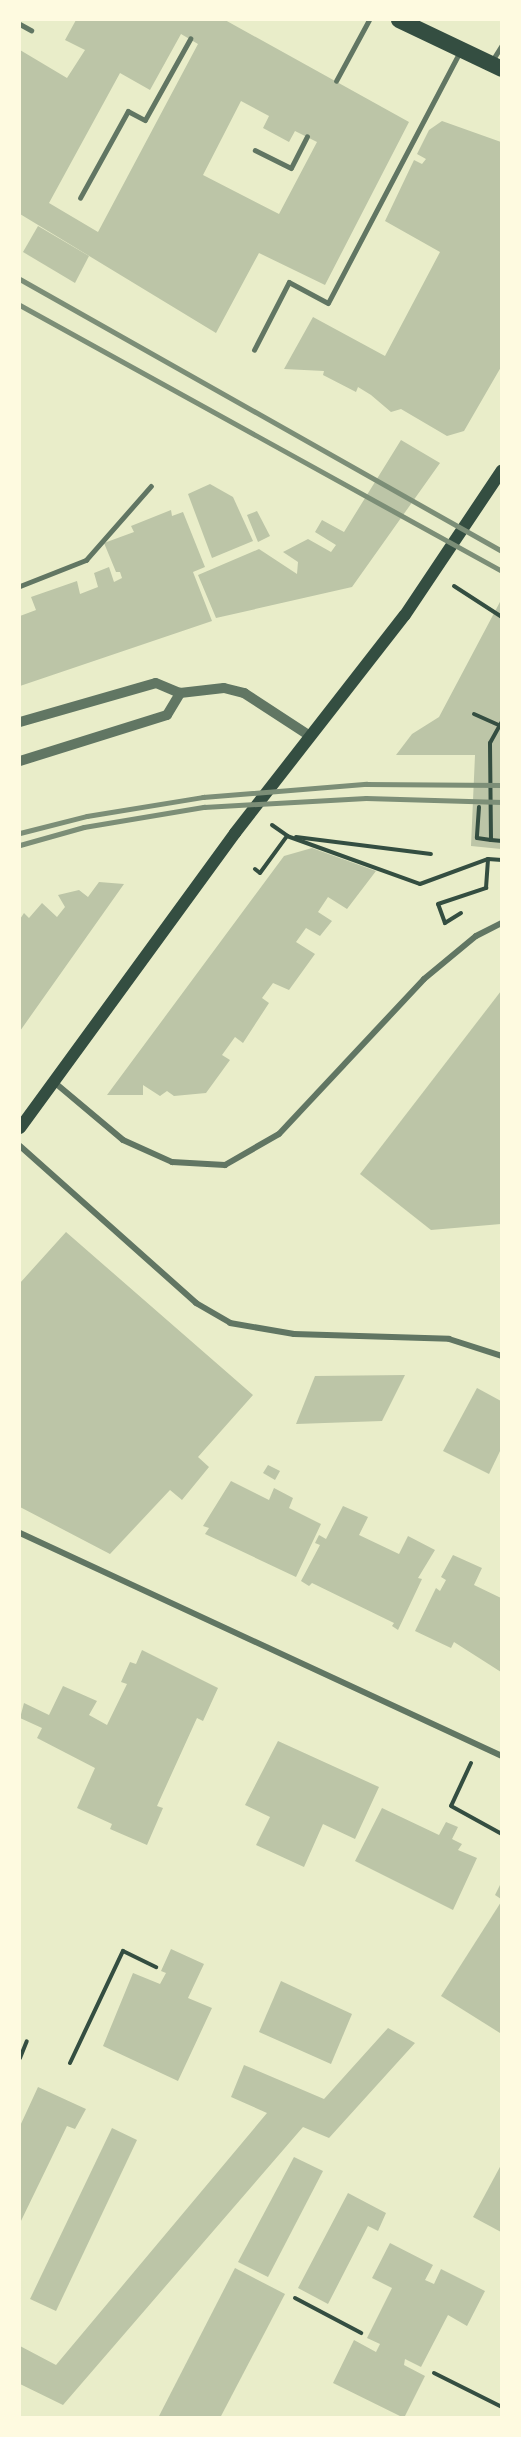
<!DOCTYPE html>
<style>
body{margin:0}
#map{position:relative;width:521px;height:2437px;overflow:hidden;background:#e9edc9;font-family:Barlow,sans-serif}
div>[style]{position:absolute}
.building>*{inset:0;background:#bcc5a7}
.path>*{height:4px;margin:-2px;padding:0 2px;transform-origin:2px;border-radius:2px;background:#344e41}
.service>*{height:4.5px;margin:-2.25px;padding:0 2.25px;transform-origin:2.25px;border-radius:2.25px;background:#617663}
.minor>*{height:6px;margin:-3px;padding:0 3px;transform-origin:3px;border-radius:3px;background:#617663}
.tertiary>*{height:10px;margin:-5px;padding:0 5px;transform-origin:5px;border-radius:5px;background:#617663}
.secondary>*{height:12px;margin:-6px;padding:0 6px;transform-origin:6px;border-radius:6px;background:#344e41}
.trunk>*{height:16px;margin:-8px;padding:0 8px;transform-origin:8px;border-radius:8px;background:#344e41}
.rail>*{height:4.5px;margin:-2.25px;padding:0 2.25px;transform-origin:2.25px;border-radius:2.25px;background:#7c8e77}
span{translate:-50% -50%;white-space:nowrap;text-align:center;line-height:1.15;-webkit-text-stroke:6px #fefae0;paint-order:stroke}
.frame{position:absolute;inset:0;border:21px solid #fefae0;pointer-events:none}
</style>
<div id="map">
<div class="building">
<i style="clip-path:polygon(evenodd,76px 20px,225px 20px,409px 122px,325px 285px,259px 253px,216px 333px,20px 214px,20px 50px,67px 78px,85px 50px,65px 40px,76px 20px,181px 34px,198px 44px,98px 232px,49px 203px,120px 73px,150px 90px,181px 34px,76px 20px,241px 101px,269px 116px,263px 128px,289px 142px,295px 131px,317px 142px,279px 214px,203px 175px,241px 101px)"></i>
<i style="clip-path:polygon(442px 121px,501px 142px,501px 367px,464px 431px,447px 436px,401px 409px,391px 412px,371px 395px,358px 387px,356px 392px,323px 375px,324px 371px,284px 369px,313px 317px,385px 356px,440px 252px,385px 221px,414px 160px,422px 164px,426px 159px,417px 154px,429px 130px)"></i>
<i style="clip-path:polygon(38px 226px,89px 256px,75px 283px,23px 252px)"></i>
<i style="clip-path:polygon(401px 440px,440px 463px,352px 587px,216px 618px,198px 575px,259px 549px,297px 574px,298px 562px,283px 552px,308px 539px,331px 552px,336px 545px,315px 532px,322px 520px,344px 532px)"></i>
<i style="clip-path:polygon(210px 484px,233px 497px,253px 541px,212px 558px,188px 494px)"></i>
<i style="clip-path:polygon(171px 510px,172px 516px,183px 512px,205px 567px,193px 572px,212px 621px,20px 686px,20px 616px,36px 610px,31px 597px,77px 581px,80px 594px,98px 587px,94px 573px,109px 567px,114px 582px,122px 578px,120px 572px,116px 572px,104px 543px,134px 532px,131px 526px)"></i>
<i style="clip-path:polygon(257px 511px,270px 536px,258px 542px,247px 515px)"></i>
<i style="clip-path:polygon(501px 600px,501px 849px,471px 846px,475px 755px,396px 755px,412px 734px,439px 717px)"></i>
<i style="clip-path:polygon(312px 848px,376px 871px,347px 909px,328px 897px,318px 912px,332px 921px,320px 936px,306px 928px,296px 942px,315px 954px,289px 990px,273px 983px,262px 998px,269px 1003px,243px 1043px,235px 1037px,222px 1055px,230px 1060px,206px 1093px,174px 1096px,167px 1091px,160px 1096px,143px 1085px,143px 1095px,107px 1095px,284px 856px)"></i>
<i style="clip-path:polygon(99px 882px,124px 884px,20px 1031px,20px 919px,24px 913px,29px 918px,42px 903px,57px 917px,65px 907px,58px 895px,79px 890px,88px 897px)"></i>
<i style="clip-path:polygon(501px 991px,501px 1224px,431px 1230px,360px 1174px)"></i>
<i style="clip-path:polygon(66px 1232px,253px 1395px,198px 1457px,209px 1467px,182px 1500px,170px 1490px,110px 1554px,20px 1507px,20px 1283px)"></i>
<i style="clip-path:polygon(405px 1375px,382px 1421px,296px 1424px,315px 1376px)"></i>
<i style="clip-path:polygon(477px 1388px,501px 1401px,501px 1449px,489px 1474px,443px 1451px)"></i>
<i style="clip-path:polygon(268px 1465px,280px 1471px,275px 1480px,263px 1473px)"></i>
<i style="clip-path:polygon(231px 1481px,269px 1500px,274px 1488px,293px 1498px,289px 1508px,321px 1524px,296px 1577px,205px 1534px,209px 1528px,203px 1526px)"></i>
<i style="clip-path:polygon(343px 1506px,368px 1517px,359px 1535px,399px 1554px,408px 1536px,435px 1550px,418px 1578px,422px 1579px,398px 1630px,392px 1626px,394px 1623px,312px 1583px,309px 1586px,301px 1581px,320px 1545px,315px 1543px,319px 1535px,326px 1539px)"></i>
<i style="clip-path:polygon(453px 1555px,482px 1568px,474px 1585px,501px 1598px,501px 1672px,454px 1642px,451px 1648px,415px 1631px,436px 1588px,440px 1591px,446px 1580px,441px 1577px)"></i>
<i style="clip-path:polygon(142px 1650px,218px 1688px,203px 1721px,197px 1718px,157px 1806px,163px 1808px,147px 1845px,110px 1829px,112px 1824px,77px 1808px,95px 1768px,37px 1738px,42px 1728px,20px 1718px,24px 1703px,49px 1715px,63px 1686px,97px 1701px,89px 1715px,107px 1725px,127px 1684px,121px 1682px,130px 1662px,136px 1664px)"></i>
<i style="clip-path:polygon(278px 1741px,379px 1787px,355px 1839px,323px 1824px,304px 1867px,256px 1845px,270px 1817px,245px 1805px)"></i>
<i style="clip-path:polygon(382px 1808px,439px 1835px,446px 1822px,458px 1827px,452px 1839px,462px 1844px,458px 1850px,477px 1858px,453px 1910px,355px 1861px)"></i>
<i style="clip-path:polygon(501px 1883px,501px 1899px,495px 1895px)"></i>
<i style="clip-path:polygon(501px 1902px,501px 2030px,500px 2033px,441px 1996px)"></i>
<i style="clip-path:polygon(171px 1949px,204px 1964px,188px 1998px,212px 2008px,178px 2081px,103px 2046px,133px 1973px,160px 1984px,166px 1973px,161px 1971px)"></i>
<i style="clip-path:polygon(281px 1981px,352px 2014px,331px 2064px,259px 2032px)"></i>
<i style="clip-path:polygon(388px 2028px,415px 2043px,329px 2138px,303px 2127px,63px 2405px,20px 2384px,20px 2346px,56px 2365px,267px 2113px,231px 2097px,244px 2065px,324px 2099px)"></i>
<i style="clip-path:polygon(38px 2087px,86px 2109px,75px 2129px,67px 2126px,20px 2223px,20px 2126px)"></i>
<i style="clip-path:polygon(112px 2128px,137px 2140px,56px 2311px,30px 2299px)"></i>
<i style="clip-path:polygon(294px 2157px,323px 2171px,268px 2277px,238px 2262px)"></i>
<i style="clip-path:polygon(501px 2165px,501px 2232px,473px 2217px)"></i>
<i style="clip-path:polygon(348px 2193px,386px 2213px,378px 2231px,368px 2226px,328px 2304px,298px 2288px)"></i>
<i style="clip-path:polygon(390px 2243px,433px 2265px,425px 2280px,434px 2284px,441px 2269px,485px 2291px,467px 2326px,448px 2315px,421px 2367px,405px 2359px,404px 2365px,425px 2376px,404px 2418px,333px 2383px,354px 2340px,376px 2352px,380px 2344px,367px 2338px,392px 2288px,372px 2278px)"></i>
<i style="clip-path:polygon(235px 2268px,285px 2294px,220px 2418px,158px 2418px)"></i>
</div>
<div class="path">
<i style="left:454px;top:586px;width:57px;rotate:32.9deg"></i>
<i style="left:474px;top:714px;width:30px;rotate:24deg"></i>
<i style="left:479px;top:807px;width:31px;rotate:94deg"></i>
<i style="left:477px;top:838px;width:14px;rotate:8deg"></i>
<i style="left:491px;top:840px;width:97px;rotate:-90.6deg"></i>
<i style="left:490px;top:743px;width:25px;rotate:-61deg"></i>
<i style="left:272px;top:825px;width:19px;rotate:35deg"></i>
<i style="left:296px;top:837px;width:136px;rotate:7.2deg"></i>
<i style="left:491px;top:840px;width:11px;rotate:5deg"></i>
<i style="left:255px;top:869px;width:6px;rotate:39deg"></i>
<i style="left:260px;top:873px;width:46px;rotate:-53.9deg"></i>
<i style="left:287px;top:836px;width:141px;rotate:19.8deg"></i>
<i style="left:420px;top:884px;width:72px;rotate:-20.2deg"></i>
<i style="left:488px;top:859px;width:14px;rotate:4deg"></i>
<i style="left:461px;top:913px;width:19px;rotate:148deg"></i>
<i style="left:445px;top:923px;width:20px;rotate:-110deg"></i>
<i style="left:438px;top:904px;width:51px;rotate:-18.4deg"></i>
<i style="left:486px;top:888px;width:29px;rotate:-86deg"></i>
<i style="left:471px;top:1763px;width:47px;rotate:114.9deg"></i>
<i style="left:451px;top:1806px;width:58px;rotate:28.8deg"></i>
<i style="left:20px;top:2058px;width:18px;rotate:-68deg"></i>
<i style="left:70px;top:2063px;width:124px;rotate:-64.7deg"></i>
<i style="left:123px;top:1951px;width:37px;rotate:26deg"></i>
<i style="left:295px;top:2298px;width:75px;rotate:27.9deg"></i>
<i style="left:434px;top:2373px;width:76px;rotate:26.6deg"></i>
</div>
<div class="service">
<i style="left:20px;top:24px;width:13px;rotate:29deg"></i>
<i style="left:492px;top:61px;width:19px;rotate:-58deg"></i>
<i style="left:336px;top:81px;width:69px;rotate:-61.6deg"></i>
<i style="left:255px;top:150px;width:40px;rotate:26.6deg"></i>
<i style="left:291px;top:168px;width:35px;rotate:-63deg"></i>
<i style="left:80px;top:198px;width:99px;rotate:-61.1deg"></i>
<i style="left:128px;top:111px;width:19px;rotate:28deg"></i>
<i style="left:145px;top:120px;width:93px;rotate:-60.9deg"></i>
<i style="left:254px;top:350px;width:76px;rotate:-62.8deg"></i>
<i style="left:289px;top:282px;width:44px;rotate:28.3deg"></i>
<i style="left:328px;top:303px;width:282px;rotate:-62.3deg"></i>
<i style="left:20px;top:586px;width:71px;rotate:-21.5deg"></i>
<i style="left:86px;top:560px;width:98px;rotate:-48.7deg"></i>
</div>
<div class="minor">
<i style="left:54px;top:1082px;width:90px;rotate:40deg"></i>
<i style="left:123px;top:1140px;width:54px;rotate:24.2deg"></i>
<i style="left:172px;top:1162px;width:53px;rotate:3.2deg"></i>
<i style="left:225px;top:1165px;width:62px;rotate:-29.9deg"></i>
<i style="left:279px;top:1134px;width:212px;rotate:-46.9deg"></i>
<i style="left:424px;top:979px;width:67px;rotate:-39.6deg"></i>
<i style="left:476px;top:936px;width:29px;rotate:-27deg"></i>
<i style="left:20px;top:1146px;width:236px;rotate:41.7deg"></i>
<i style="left:196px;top:1303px;width:39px;rotate:30deg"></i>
<i style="left:230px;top:1323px;width:65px;rotate:9.8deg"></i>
<i style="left:294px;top:1334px;width:155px;rotate:1.8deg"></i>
<i style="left:449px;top:1339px;width:56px;rotate:17.8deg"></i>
<i style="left:20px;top:1533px;width:531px;rotate:24.83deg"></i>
</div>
<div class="tertiary">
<i style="left:20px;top:722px;width:141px;rotate:-16deg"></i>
<i style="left:156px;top:683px;width:26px;rotate:23deg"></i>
<i style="left:180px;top:693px;width:44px;rotate:-6.5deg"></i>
<i style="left:224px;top:688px;width:21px;rotate:14deg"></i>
<i style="left:244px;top:693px;width:79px;rotate:33.1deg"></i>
<i style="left:20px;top:761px;width:154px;rotate:-17.4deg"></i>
<i style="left:167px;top:715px;width:26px;rotate:-59deg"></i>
</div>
<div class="secondary">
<i style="left:20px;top:1128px;width:365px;rotate:-53.9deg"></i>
<i style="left:235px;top:833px;width:276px;rotate:-52.1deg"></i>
<i style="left:405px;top:615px;width:174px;rotate:-56.2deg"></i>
</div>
<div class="trunk">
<i style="left:399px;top:20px;width:114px;rotate:25.4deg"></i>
</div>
<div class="rail">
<i style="left:20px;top:279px;width:553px;rotate:29.44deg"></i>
<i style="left:20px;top:305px;width:551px;rotate:28.89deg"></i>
<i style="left:20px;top:833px;width:69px;rotate:-14.2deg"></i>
<i style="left:87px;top:816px;width:118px;rotate:-9.3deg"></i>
<i style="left:203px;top:797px;width:164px;rotate:-4.6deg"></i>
<i style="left:366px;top:784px;width:136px;rotate:0.4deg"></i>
<i style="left:20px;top:845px;width:66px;rotate:-15.7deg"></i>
<i style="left:84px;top:827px;width:122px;rotate:-9.5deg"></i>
<i style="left:204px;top:807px;width:162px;rotate:-3.2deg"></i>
<i style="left:366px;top:798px;width:136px;rotate:1.7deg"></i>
</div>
<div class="frame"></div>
</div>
